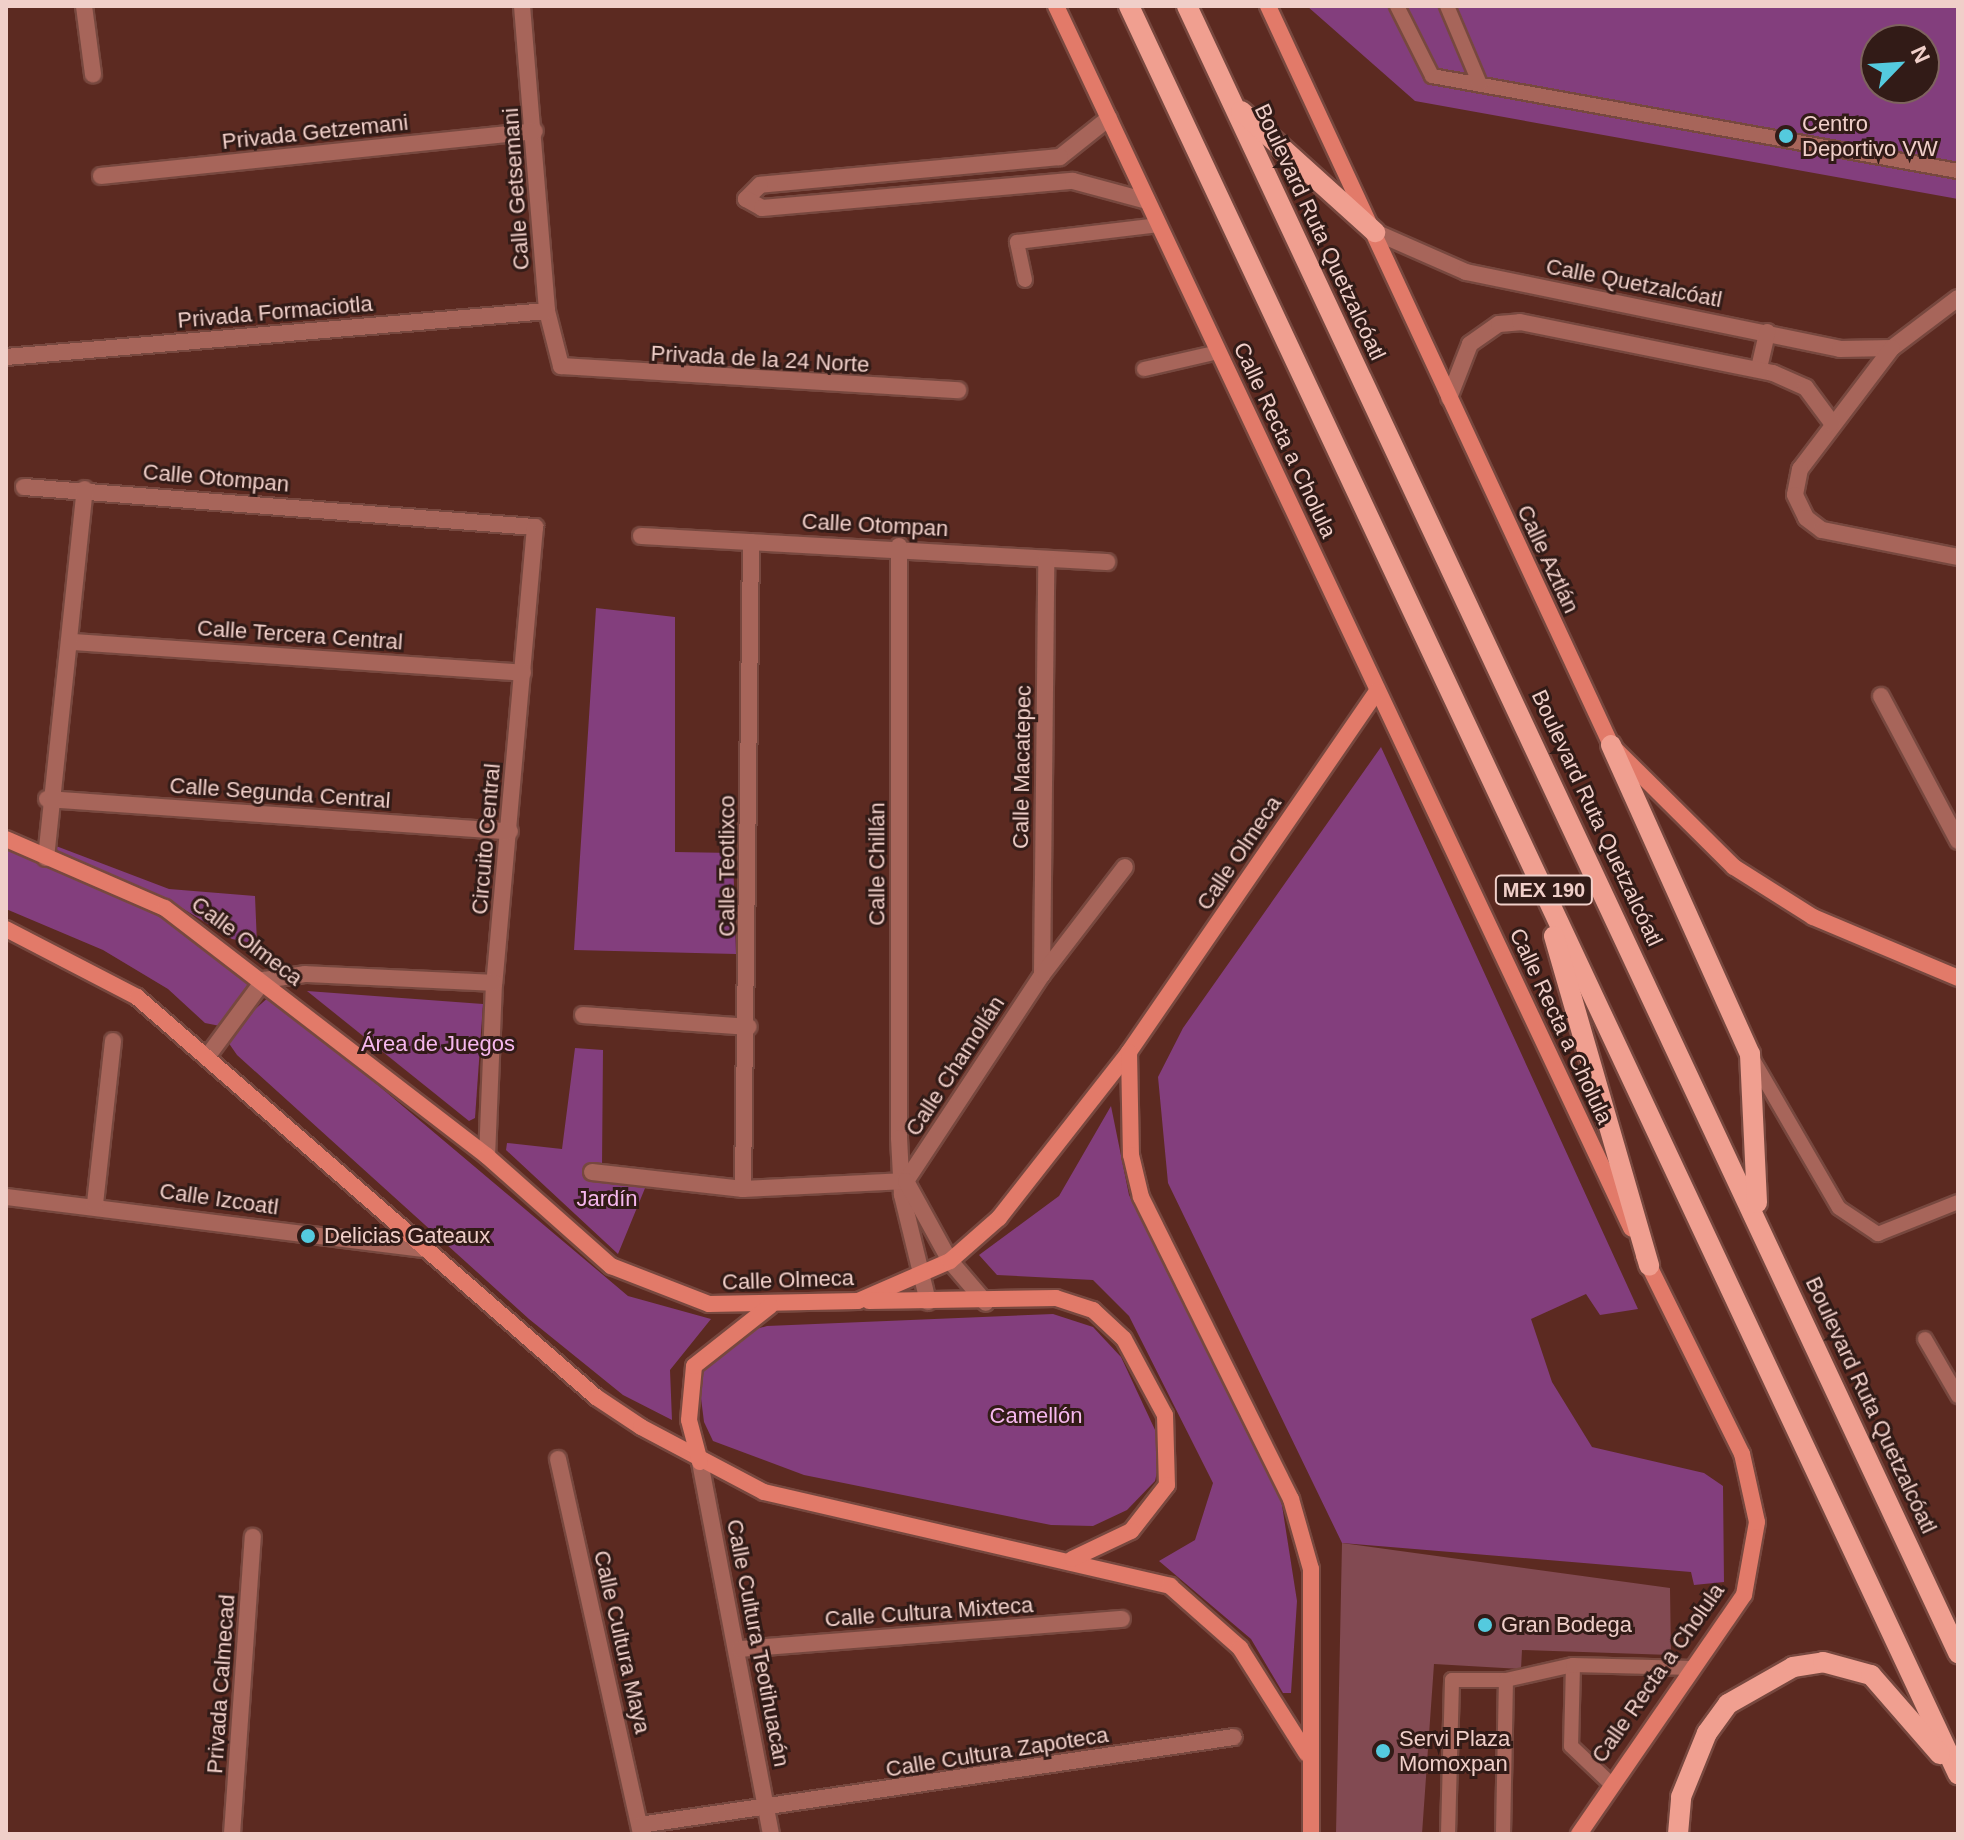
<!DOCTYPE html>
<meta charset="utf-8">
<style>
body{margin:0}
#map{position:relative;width:1964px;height:1840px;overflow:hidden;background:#5c2a21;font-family:Helvetica,sans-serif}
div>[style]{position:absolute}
.green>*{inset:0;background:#833e7d}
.building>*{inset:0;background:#824a52}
.roads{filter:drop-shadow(2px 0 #77483f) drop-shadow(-2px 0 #77483f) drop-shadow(0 2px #77483f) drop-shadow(0 -2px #77483f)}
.lane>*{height:14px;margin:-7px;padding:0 7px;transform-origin:7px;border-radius:7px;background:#a7655a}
.street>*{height:16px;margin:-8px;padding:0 8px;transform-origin:8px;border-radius:8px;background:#a7655a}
.secondary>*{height:16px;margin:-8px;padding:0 8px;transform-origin:8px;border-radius:8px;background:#e27a69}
.primary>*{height:20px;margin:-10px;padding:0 10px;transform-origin:10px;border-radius:10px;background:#f09f90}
.dots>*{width:22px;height:22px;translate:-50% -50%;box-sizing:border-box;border:4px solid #321b17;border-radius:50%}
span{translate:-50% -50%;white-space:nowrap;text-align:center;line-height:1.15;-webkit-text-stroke:6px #321b17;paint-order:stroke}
.shield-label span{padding:2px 6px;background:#321b17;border:2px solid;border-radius:6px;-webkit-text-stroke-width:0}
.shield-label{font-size:20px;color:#f0cfc9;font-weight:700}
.poi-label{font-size:22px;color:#f0cfc9}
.left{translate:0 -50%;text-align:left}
.street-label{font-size:22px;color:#f0cfc9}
.park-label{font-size:22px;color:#f6b8ee}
.frame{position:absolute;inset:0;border:8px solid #f0cfc9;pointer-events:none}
.north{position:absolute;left:1860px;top:24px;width:80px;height:80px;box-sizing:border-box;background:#321b17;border:2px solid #7e635e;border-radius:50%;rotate:65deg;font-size:22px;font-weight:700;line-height:32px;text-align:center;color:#f0cfc9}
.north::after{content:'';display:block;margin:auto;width:28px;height:36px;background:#54cade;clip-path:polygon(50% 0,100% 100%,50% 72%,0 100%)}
</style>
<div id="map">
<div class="green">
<i style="clip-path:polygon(evenodd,1307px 6px,1958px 6px,1958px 199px,1415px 101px,1307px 6px,1876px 40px,1924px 40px,1924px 88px,1876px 88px,1876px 40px)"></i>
<i style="clip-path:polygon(596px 608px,675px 617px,675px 852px,733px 853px,736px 954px,574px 950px)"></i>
<i style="clip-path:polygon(1381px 747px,1638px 1309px,1600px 1315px,1586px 1294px,1531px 1319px,1552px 1382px,1592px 1447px,1704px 1473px,1723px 1486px,1724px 1582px,1694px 1585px,1691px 1572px,1342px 1543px,1168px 1183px,1158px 1077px,1183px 1028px)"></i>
<i style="clip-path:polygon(56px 846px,169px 889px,255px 896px,257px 944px,232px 939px,169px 900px,59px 855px)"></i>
<i style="clip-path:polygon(6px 849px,175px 920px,252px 981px,220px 1026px,205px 1023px,168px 989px,103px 950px,6px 909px)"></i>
<i style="clip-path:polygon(307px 991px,483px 1004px,475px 1118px,469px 1121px)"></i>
<i style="clip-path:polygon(271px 995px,628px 1296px,711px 1319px,670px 1370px,672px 1420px,623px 1395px,529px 1319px,237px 1055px,228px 1042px,234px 1028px)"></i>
<i style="clip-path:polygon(575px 1048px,603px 1050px,602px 1166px,650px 1176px,618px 1254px,506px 1150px,507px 1143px,562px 1149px)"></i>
<i style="clip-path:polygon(1111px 1106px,1129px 1195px,1281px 1499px,1297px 1601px,1291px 1693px,1283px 1693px,1251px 1639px,1159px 1561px,1195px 1540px,1213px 1483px,1129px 1316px,1093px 1280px,997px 1275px,979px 1255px,1059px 1196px)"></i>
<i style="clip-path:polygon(1053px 1314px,1093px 1327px,1121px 1357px,1163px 1447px,1155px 1481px,1127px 1510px,1093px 1526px,1051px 1525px,804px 1475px,713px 1441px,704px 1422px,699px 1382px,711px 1355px,739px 1334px,767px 1326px)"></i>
</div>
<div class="building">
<i style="clip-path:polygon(1342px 1543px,1670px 1588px,1671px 1655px,1522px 1650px,1521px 1669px,1434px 1664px,1422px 1834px,1336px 1834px)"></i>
</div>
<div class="roads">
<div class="lane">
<i style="left:1397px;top:6px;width:78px;rotate:63.4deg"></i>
<i style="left:1432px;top:76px;width:535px;rotate:10.24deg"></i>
<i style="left:1447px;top:6px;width:85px;rotate:67.1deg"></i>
<i style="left:1025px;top:280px;width:39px;rotate:-102deg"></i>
<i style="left:1017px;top:242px;width:143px;rotate:-6.8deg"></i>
<i style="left:1144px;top:369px;width:76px;rotate:-12.9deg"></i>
<i style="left:1752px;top:1058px;width:173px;rotate:59.9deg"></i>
<i style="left:1839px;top:1208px;width:47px;rotate:33.7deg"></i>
<i style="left:1878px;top:1234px;width:86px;rotate:-21.8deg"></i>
<i style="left:1925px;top:1339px;width:66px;rotate:59.9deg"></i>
<i style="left:1573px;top:1665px;width:81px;rotate:91.4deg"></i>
<i style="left:1571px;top:1746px;width:55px;rotate:43.5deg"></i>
<i style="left:1448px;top:1834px;width:154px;rotate:-88.5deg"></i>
<i style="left:1452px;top:1680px;width:54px"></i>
<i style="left:1506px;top:1680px;width:69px;rotate:-12.6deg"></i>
<i style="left:1573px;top:1665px;width:119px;rotate:1.4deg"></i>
<i style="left:1503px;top:1834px;width:154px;rotate:-88.9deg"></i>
</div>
<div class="street">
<i style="left:84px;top:6px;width:69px;rotate:82.5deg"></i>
<i style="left:522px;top:6px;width:306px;rotate:85.3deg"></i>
<i style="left:547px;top:311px;width:57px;rotate:75.7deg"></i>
<i style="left:561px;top:366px;width:398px;rotate:3.5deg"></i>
<i style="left:1109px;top:118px;width:63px;rotate:141.5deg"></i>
<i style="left:1060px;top:157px;width:301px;rotate:174.7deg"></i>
<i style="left:760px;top:185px;width:20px;rotate:135deg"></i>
<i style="left:746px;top:199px;width:18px;rotate:29deg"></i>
<i style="left:762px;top:208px;width:312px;rotate:-5deg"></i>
<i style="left:1073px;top:181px;width:77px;rotate:15.1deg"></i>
<i style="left:101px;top:176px;width:436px;rotate:-5.9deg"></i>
<i style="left:1375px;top:232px;width:99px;rotate:23.7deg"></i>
<i style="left:1466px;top:272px;width:382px;rotate:11.6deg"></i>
<i style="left:1840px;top:349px;width:52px;rotate:-1.1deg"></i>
<i style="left:1958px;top:298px;width:83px;rotate:142.9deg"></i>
<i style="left:1892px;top:348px;width:152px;rotate:127.2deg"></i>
<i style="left:1800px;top:469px;width:26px;rotate:101deg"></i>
<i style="left:1795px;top:495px;width:25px;rotate:64deg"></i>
<i style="left:1806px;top:518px;width:20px;rotate:37deg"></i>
<i style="left:1822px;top:530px;width:139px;rotate:11.2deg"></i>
<i style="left:6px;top:357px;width:543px;rotate:-4.86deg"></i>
<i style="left:1759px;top:368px;width:37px;rotate:-77deg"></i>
<i style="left:1449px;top:398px;width:58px;rotate:-68.7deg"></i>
<i style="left:1470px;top:344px;width:35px;rotate:-35deg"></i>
<i style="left:1499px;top:324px;width:21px;rotate:-5deg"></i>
<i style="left:1520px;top:322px;width:258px;rotate:11.4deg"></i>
<i style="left:1773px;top:373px;width:36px;rotate:24deg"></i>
<i style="left:1806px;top:388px;width:44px;rotate:53.4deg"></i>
<i style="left:24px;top:487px;width:513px;rotate:4.48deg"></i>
<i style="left:535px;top:527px;width:458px;rotate:95.1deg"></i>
<i style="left:494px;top:983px;width:173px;rotate:92.3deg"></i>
<i style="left:641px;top:536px;width:467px;rotate:3.2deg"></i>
<i style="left:899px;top:546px;width:592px;rotate:90deg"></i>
<i style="left:899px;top:1138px;width:57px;rotate:87deg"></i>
<i style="left:902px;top:1195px;width:110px;rotate:76.3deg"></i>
<i style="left:74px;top:642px;width:450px;rotate:3.9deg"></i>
<i style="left:1881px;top:696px;width:164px;rotate:62deg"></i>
<i style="left:47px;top:799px;width:464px;rotate:4deg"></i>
<i style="left:46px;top:858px;width:371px;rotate:-84deg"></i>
<i style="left:1042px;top:975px;width:416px;rotate:-89.4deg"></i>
<i style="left:583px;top:1015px;width:166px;rotate:4.1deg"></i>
<i style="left:207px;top:1057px;width:96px;rotate:-53.5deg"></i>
<i style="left:264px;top:980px;width:41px;rotate:-8.3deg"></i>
<i style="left:305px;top:974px;width:189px;rotate:2.7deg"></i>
<i style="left:592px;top:1172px;width:152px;rotate:6.4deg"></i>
<i style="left:743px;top:1189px;width:163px;rotate:-2.8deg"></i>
<i style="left:906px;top:1181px;width:247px;rotate:-56.6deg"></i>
<i style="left:1042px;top:975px;width:136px;rotate:-52.5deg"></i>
<i style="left:906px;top:1181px;width:91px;rotate:61.2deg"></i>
<i style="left:950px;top:1261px;width:55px;rotate:49.4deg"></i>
<i style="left:743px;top:1189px;width:647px;rotate:-89.29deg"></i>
<i style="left:6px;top:1197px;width:423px;rotate:7.1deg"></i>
<i style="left:95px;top:1204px;width:164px;rotate:-83.7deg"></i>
<i style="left:558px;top:1459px;width:384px;rotate:77.5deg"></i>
<i style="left:700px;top:1462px;width:379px;rotate:79.2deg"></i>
<i style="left:740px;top:1649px;width:383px;rotate:-4.5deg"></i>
<i style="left:640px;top:1825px;width:600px;rotate:-8.43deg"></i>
<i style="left:232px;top:1834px;width:298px;rotate:-86deg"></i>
</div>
<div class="secondary">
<i style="left:1056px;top:6px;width:1351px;rotate:64.8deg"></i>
<i style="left:1268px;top:6px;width:815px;rotate:65.1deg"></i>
<i style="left:1611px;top:745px;width:173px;rotate:44.8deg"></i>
<i style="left:1734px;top:867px;width:93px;rotate:32.3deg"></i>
<i style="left:1813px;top:917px;width:157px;rotate:22.8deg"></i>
<i style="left:6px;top:839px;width:173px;rotate:23.5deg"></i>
<i style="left:165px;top:908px;width:406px;rotate:37.6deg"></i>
<i style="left:487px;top:1156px;width:166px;rotate:41.6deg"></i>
<i style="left:611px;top:1266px;width:105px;rotate:21.2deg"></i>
<i style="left:709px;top:1304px;width:149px;rotate:-1.2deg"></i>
<i style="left:858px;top:1301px;width:100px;rotate:-23.5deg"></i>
<i style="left:950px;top:1261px;width:65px;rotate:-41.3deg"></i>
<i style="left:999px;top:1218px;width:211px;rotate:-51.9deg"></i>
<i style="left:1129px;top:1052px;width:437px;rotate:-55.5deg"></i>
<i style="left:6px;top:929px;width:148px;rotate:27.4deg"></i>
<i style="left:137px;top:997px;width:609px;rotate:41.07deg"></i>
<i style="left:596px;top:1397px;width:54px;rotate:33.7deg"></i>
<i style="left:641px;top:1427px;width:139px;rotate:27.9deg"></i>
<i style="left:764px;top:1492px;width:417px;rotate:13deg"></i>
<i style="left:1170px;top:1586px;width:94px;rotate:41.5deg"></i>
<i style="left:1240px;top:1648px;width:125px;rotate:57.7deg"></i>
<i style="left:1129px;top:1052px;width:103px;rotate:88.9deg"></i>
<i style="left:1131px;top:1155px;width:43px;rotate:76.6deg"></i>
<i style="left:1141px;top:1197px;width:337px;rotate:63.6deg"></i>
<i style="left:1291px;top:1499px;width:73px;rotate:74.1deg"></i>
<i style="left:1311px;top:1569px;width:265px;rotate:90deg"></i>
<i style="left:869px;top:1301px;width:187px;rotate:-0.9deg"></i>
<i style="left:1056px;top:1298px;width:39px;rotate:18deg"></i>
<i style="left:1093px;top:1310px;width:42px;rotate:43.1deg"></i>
<i style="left:1124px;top:1339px;width:86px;rotate:61.7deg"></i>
<i style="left:1165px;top:1415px;width:70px;rotate:88.4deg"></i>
<i style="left:1167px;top:1485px;width:58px;rotate:128deg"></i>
<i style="left:1131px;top:1531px;width:65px;rotate:154.6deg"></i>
<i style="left:700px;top:1462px;width:43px;rotate:-104.7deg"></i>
<i style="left:689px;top:1420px;width:54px;rotate:-84.7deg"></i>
<i style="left:694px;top:1366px;width:97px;rotate:-38.3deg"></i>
<i style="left:1579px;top:1834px;width:290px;rotate:-55.4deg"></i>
<i style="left:1744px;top:1595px;width:74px;rotate:-79.9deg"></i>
<i style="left:1757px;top:1522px;width:70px;rotate:-102.4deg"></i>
<i style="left:1742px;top:1454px;width:221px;rotate:-116.3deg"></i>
</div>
<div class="primary">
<i style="left:1129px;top:6px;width:1953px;rotate:64.88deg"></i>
<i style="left:1187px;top:6px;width:1819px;rotate:64.91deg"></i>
<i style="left:1241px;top:111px;width:181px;rotate:42.1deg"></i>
<i style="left:1611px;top:745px;width:339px;rotate:65.8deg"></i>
<i style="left:1750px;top:1054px;width:149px;rotate:87.3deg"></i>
<i style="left:1554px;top:936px;width:343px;rotate:73.9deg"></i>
<i style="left:1678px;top:1834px;width:37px;rotate:-85deg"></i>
<i style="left:1681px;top:1797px;width:69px;rotate:-67.9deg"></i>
<i style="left:1707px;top:1733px;width:36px;rotate:-54deg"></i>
<i style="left:1728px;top:1704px;width:75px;rotate:-29.6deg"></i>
<i style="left:1793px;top:1667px;width:30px;rotate:-9deg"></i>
<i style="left:1823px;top:1662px;width:50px;rotate:15.2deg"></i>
<i style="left:1871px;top:1675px;width:105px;rotate:48.9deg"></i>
</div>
</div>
<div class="dots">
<i style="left:1786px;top:136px;background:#54cade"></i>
<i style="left:308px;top:1236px;background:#54cade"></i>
<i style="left:1485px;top:1625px;background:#54cade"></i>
<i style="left:1383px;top:1751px;background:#54cade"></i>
</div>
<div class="shield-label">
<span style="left:1544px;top:890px">MEX 190</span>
</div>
<div class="poi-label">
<span class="left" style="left:1802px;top:136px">Centro<br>Deportivo VW</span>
<span class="left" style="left:324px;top:1236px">Delicias Gateaux</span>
<span class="left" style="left:1501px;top:1625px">Gran Bodega</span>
<span class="left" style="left:1399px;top:1751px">Servi Plaza<br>Momoxpan</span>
</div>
<div class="street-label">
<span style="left:315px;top:132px;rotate:-6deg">Privada Getzemani</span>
<span style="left:516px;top:189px;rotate:-94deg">Calle Getsemani</span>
<span style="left:1320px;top:232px;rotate:65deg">Boulevard Ruta Quetzalcóatl</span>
<span style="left:1634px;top:283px;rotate:11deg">Calle Quetzalcóatl</span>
<span style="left:275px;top:312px;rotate:-5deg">Privada Formaciotla</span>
<span style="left:760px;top:359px;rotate:3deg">Privada de la 24 Norte</span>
<span style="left:1285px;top:440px;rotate:65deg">Calle Recta a Cholula</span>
<span style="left:216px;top:478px;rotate:5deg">Calle Otompan</span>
<span style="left:875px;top:525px;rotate:3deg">Calle Otompan</span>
<span style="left:1548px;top:559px;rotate:65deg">Calle Aztlán</span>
<span style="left:300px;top:635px;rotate:4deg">Calle Tercera Central</span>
<span style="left:1022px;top:767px;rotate:-89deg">Calle Macatepec</span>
<span style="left:280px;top:793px;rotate:4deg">Calle Segunda Central</span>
<span style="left:1597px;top:818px;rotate:65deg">Boulevard Ruta Quetzalcóatl</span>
<span style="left:486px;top:839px;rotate:-85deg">Circuito Central</span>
<span style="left:1239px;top:853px;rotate:-56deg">Calle Olmeca</span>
<span style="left:877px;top:864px;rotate:-90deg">Calle Chillán</span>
<span style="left:727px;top:866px;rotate:-90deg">Calle Teotlixco</span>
<span style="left:247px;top:941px;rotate:37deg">Calle Olmeca</span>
<span style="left:1561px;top:1026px;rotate:65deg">Calle Recta a Cholula</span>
<span style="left:955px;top:1066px;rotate:-57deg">Calle Chamollán</span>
<span style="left:219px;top:1199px;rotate:8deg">Calle Izcoatl</span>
<span style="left:788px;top:1280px;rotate:-2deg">Calle Olmeca</span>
<span style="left:1871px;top:1405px;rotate:65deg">Boulevard Ruta Quetzalcóatl</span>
<span style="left:929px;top:1612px;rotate:-4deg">Calle Cultura Mixteca</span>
<span style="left:622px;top:1642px;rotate:77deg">Calle Cultura Maya</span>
<span style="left:758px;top:1643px;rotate:79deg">Calle Cultura Teotihuacán</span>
<span style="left:1658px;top:1673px;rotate:-55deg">Calle Recta a Cholula</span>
<span style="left:221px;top:1684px;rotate:-86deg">Privada Calmecad</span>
<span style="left:997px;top:1752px;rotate:-9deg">Calle Cultura Zapoteca</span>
</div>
<div class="park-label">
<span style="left:438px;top:1044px">Área de Juegos</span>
<span style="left:607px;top:1199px">Jardín</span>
<span style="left:1036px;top:1416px">Camellón</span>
</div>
<div class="frame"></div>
<div class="north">N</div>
</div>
